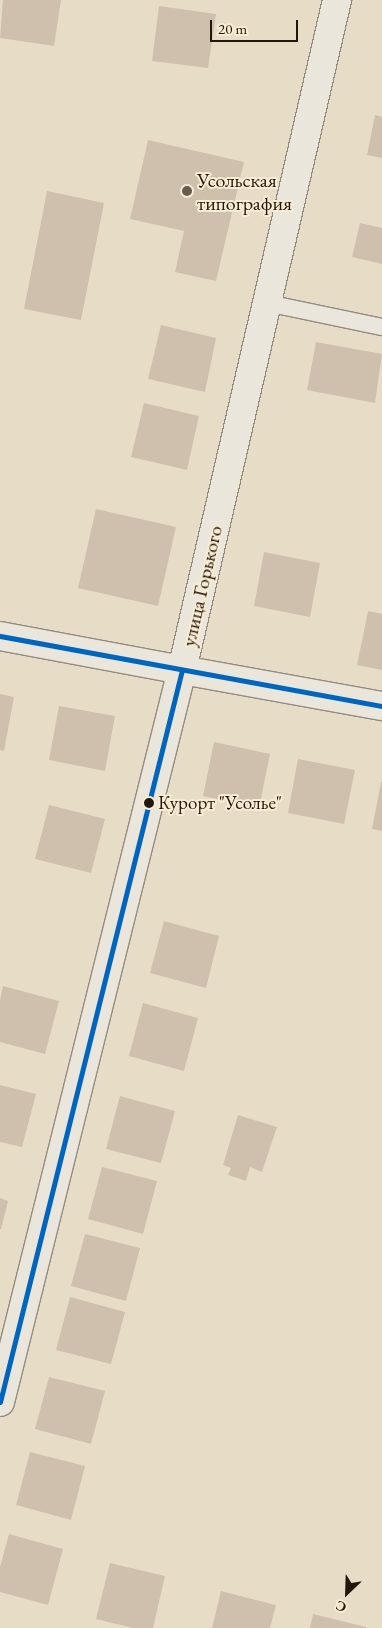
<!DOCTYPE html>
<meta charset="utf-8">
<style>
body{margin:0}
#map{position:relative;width:382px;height:1628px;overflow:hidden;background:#e7ddc7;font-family:"EB Garamond",serif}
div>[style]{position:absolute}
.building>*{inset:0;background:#cfc0ae}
.roads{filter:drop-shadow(1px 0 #928b7e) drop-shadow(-1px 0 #928b7e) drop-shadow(0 1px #928b7e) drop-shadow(0 -1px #928b7e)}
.service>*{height:16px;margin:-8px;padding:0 8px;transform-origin:8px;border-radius:8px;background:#ebe6db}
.tertiary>*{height:28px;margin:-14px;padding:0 14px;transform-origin:14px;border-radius:14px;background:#ebe6db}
.secondary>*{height:28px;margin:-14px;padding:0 14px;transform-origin:14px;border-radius:14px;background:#ebe6db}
.bus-1>*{height:5px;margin:-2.5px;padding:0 2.5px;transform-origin:2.5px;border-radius:2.5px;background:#0065bd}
.dots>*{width:14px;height:14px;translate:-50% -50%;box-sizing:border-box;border:2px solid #f8ecd2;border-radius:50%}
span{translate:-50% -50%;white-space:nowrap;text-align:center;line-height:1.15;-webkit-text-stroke:4px #f8ecd2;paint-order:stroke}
.bus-label{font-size:19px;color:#22170c}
.left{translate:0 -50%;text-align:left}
.poi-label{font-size:20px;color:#22170c}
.street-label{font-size:20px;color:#22170c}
.north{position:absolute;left:322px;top:1568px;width:50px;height:50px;-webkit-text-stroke:4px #f8ecd2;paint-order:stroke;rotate:204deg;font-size:14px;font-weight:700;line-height:20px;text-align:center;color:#22170c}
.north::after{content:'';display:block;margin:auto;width:18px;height:22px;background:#22170c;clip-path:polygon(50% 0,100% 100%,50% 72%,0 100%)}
.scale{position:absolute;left:210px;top:20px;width:88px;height:22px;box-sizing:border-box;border:2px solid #22170c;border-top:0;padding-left:6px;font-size:15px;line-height:18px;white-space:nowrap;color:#22170c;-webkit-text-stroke:4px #f8ecd2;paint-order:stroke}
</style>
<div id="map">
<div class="building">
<i style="clip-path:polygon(3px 0,61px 0,54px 46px,0 38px)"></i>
<i style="clip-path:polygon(159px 6px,216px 14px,208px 68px,152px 61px)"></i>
<i style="clip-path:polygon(375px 115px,382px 117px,382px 158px,367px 155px)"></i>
<i style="clip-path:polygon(148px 140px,244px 162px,216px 281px,175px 272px,184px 231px,130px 219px)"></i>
<i style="clip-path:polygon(47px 191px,104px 203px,81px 320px,24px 309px)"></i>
<i style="clip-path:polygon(360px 223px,382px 228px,382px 264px,352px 257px)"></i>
<i style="clip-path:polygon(161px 325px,216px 338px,205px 392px,148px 379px)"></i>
<i style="clip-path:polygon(316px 342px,382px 354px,375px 403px,307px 390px)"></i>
<i style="clip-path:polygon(144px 403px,199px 416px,187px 470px,131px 457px)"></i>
<i style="clip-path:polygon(96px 509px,176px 527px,158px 606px,78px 588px)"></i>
<i style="clip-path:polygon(264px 552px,320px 563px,310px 617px,254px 606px)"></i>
<i style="clip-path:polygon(368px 611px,382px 614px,382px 670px,357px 665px)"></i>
<i style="clip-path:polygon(0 694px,14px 697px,4px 751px,0 750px)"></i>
<i style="clip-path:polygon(59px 706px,115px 716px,105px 771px,49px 760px)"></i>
<i style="clip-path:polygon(214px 742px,270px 754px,259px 808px,203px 796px)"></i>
<i style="clip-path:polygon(298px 759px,355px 770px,344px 824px,288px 813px)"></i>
<i style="clip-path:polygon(381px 782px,382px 782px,382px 831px,372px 829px)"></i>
<i style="clip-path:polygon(49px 805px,105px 819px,91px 873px,35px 859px)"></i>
<i style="clip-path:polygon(164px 921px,219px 936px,206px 988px,150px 973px)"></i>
<i style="clip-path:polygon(3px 986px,59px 1001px,45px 1054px,0 1042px,0 1000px)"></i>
<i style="clip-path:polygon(143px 1003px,198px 1018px,184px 1071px,129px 1056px)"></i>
<i style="clip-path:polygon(0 1085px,36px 1094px,22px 1147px,0 1142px)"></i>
<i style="clip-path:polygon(120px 1096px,175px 1111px,161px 1163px,106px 1149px)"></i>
<i style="clip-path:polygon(238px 1115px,277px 1127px,262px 1172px,250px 1167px,246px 1181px,228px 1175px,231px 1168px,223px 1165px)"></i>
<i style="clip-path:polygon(102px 1167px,157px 1181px,143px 1234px,88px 1219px)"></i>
<i style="clip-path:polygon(0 1198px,8px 1201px,1px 1229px,0 1229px)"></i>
<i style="clip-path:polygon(85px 1234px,140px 1248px,126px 1301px,71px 1286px)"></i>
<i style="clip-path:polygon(70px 1297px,125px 1312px,111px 1364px,56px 1350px)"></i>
<i style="clip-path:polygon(49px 1377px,105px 1391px,91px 1444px,35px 1429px)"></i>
<i style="clip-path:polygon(30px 1452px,85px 1466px,71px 1520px,16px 1505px)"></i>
<i style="clip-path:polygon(9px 1534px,63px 1549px,48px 1605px,0 1592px,0 1567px)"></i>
<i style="clip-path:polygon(110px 1563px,165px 1576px,153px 1628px,133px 1628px,96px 1619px)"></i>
<i style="clip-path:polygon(221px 1591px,276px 1605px,270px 1628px,212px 1628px)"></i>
<i style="clip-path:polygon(313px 1614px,366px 1627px,366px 1628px,310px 1628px)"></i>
</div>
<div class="roads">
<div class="service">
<i style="left:267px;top:303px;width:117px;rotate:11.8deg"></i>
</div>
<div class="tertiary">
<i style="left:0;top:636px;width:185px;rotate:10.6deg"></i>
<i style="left:0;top:1402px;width:754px;rotate:-76.04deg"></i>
<i style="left:182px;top:670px;width:688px;rotate:-76.97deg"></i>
</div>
<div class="secondary">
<i style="left:182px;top:670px;width:203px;rotate:10.2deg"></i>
</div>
</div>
<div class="bus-1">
<i style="left:0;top:636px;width:388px;rotate:10.4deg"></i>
<i style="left:0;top:1402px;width:754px;rotate:-76.04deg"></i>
</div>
<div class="dots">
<i style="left:187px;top:191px;background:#675c4d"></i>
<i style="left:149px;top:803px;background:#22170c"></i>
</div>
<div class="bus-label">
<span class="left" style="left:158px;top:803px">Курорт "Усолье"</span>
</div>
<div class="poi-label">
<span class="left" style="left:197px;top:192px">Усольская<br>типография</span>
</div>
<div class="street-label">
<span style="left:202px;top:586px;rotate:-77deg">улица Горького</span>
</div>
<div class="north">С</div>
<div class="scale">20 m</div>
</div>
